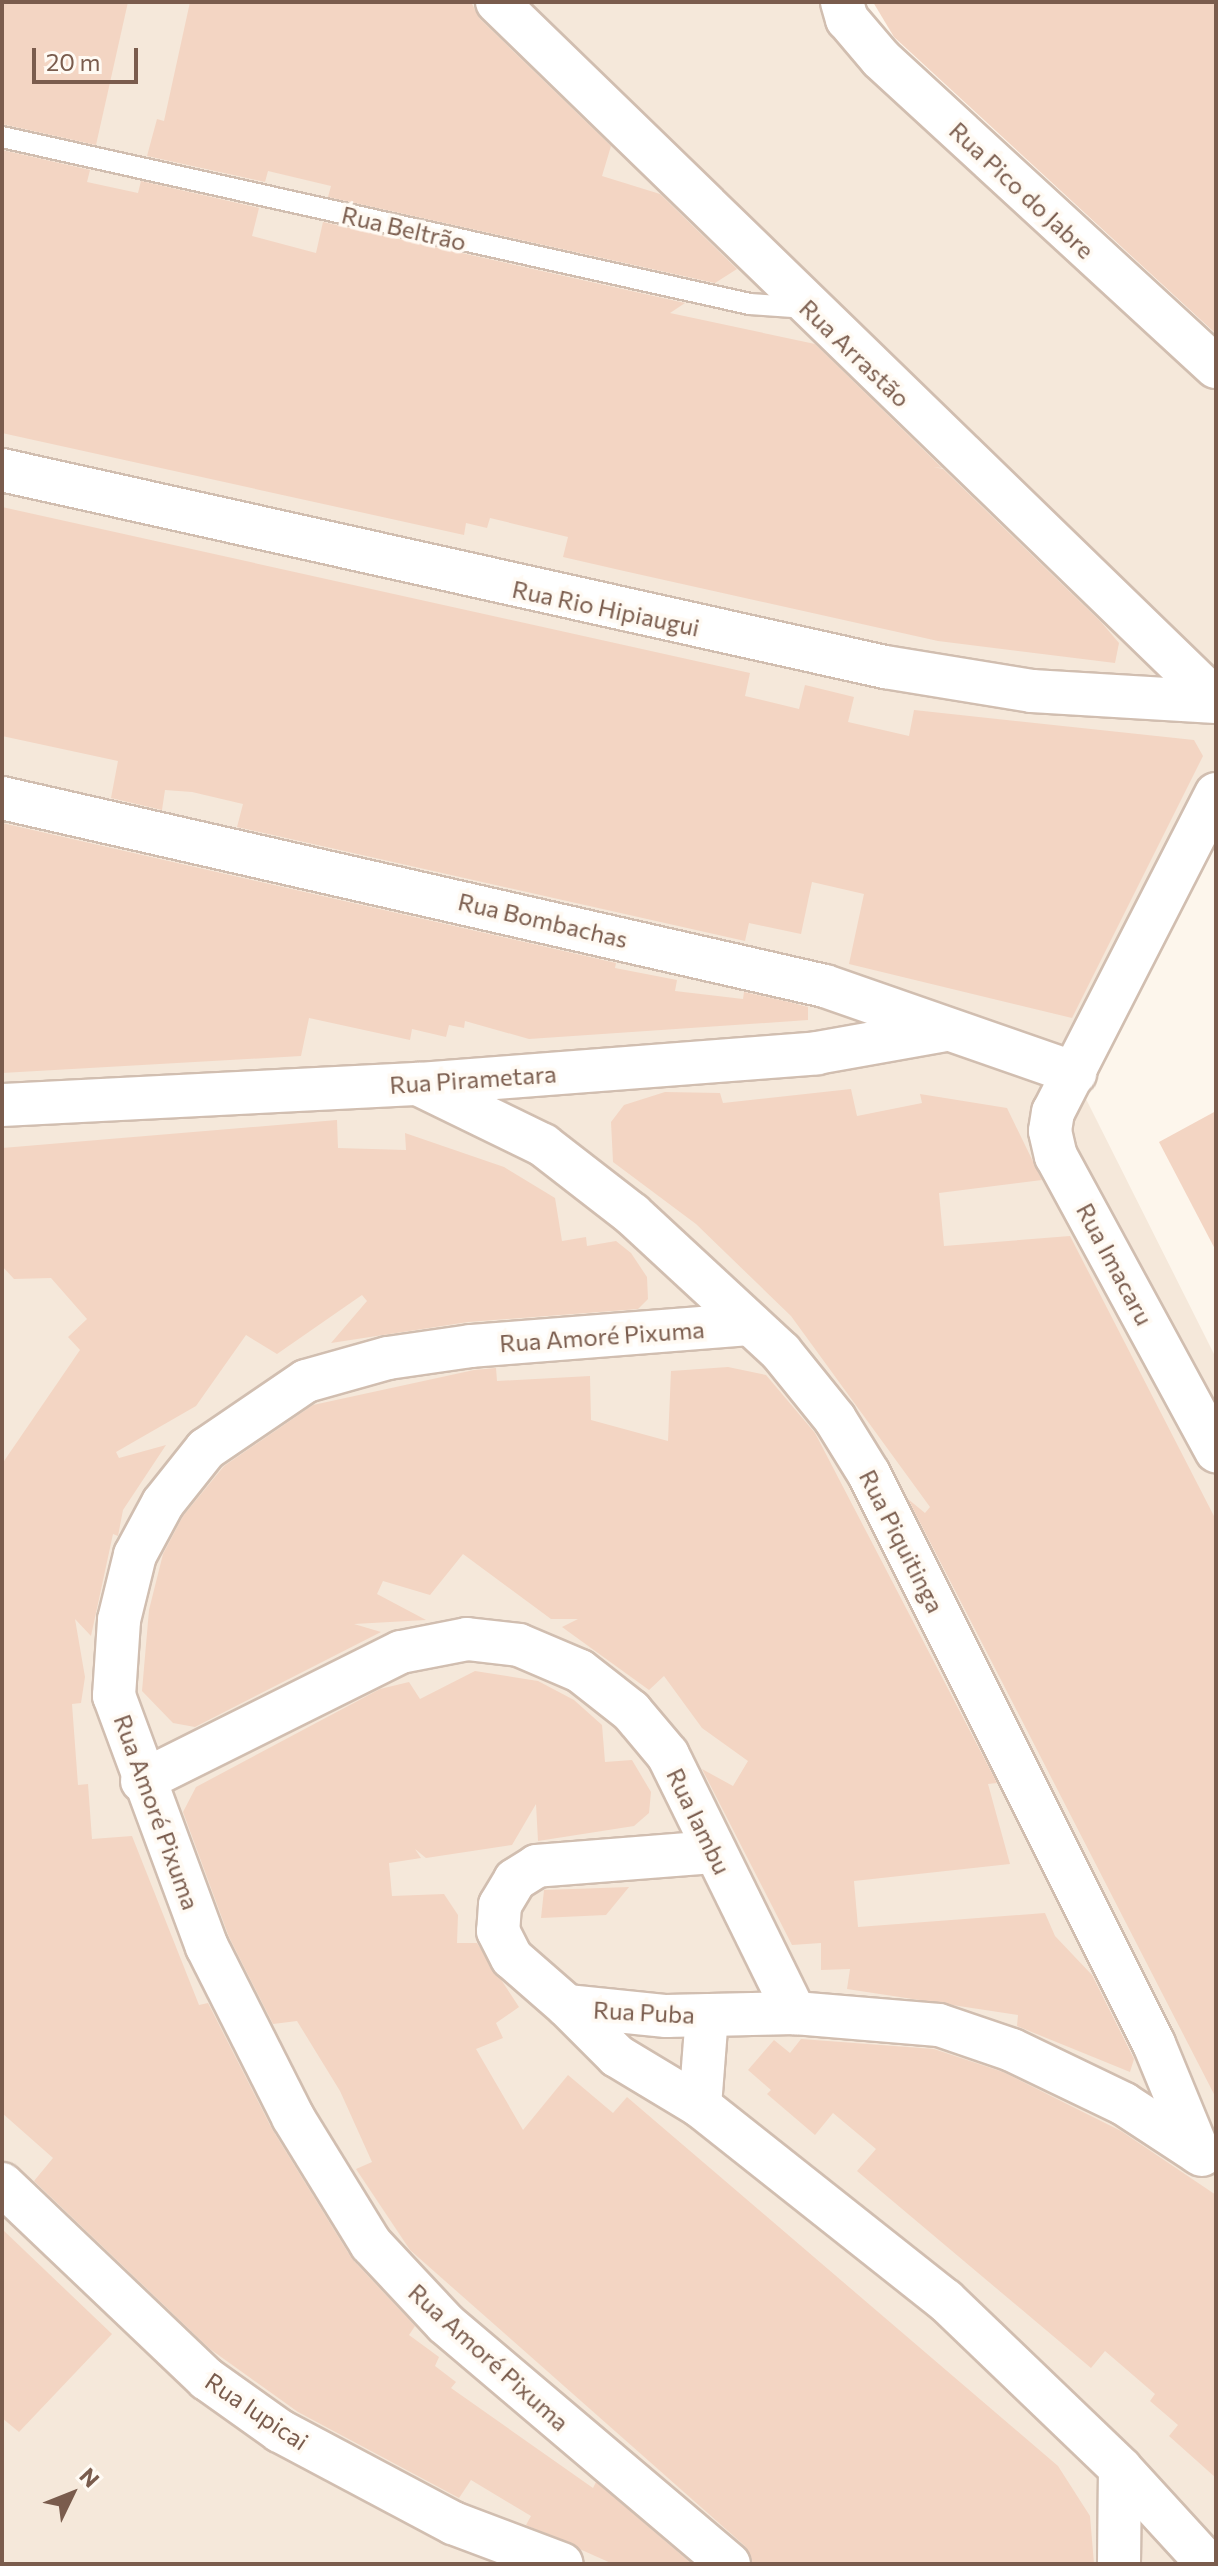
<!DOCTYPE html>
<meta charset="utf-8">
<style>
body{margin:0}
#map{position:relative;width:1218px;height:2566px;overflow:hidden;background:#fdf6ec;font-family:Commissioner,sans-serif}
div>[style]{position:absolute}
.residential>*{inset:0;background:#f5e8da}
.building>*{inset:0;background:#f3d5c3}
.roads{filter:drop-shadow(2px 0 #d1beb0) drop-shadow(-2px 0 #d1beb0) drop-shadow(0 2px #d1beb0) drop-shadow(0 -2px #d1beb0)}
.service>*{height:20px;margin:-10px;padding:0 10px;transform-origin:10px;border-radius:10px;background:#fff}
.minor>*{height:42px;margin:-21px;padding:0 21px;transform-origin:21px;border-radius:21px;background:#fff}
span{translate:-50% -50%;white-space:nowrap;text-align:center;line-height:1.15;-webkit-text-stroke:7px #fffaf3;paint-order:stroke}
.street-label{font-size:24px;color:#7a5c4d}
.frame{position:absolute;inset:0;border:4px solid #7a5c4d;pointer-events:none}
.north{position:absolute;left:32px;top:2454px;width:80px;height:80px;-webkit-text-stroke:6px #fffaf3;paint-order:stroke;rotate:47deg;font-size:22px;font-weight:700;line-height:32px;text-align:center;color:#7a5c4d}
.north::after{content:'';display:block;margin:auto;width:28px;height:36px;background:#7a5c4d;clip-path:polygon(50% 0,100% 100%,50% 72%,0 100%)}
.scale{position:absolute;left:32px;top:48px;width:106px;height:36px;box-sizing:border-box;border:4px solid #7a5c4d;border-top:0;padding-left:10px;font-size:24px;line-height:28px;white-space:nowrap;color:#7a5c4d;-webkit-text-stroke:6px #fffaf3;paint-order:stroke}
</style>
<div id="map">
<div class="residential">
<i style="clip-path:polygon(2px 2px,865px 2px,872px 35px,1216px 360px,1216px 768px,1084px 1095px,1216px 1358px,1216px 2564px,2px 2564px)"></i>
</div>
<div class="building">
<i style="clip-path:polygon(2px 2px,128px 2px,96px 145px,2px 124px)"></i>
<i style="clip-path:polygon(190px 2px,471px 2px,480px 19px,611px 146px,602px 176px,660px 194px,737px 269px,715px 283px,328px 197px,331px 186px,268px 171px,265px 182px,147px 156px,157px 119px,164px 121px)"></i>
<i style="clip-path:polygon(873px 2px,1216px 2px,1216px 334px,894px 37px)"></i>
<i style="clip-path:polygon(2px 150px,90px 170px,87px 182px,138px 193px,141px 181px,259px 208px,252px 236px,316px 253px,323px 222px,685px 303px,670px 313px,815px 344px,942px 468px,933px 467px,943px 469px,1101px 622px,1119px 643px,1115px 663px,938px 641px,624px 571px,563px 557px,568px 537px,490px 518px,487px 528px,466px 523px,464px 535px,2px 433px)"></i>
<i style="clip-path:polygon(2px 507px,750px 673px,745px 696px,799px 709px,805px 685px,854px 697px,848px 722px,909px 736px,914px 710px,1194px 740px,1203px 756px,1072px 1018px,849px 964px,864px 894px,812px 882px,801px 934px,749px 923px,745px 941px,237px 827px,243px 804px,192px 792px,165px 790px,162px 810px,111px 798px,118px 761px,2px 736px)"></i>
<i style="clip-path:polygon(2px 823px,616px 963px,615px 968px,677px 980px,675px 991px,743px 999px,744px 992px,789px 1002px,808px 1007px,808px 1020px,529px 1039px,465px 1021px,464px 1028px,449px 1025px,446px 1037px,412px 1029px,410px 1040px,309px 1018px,301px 1056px,2px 1073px)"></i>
<i style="clip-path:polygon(851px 1089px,857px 1116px,922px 1103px,920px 1094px,1007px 1108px,1042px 1180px,939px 1193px,944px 1246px,1070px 1236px,1216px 1520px,1216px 2098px,908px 1499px,925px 1513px,930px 1507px,791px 1316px,696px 1224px,613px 1162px,611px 1122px,624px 1105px,665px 1092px,720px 1093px,723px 1103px)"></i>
<i style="clip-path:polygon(1216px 1111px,1216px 1251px,1159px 1142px)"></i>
<i style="clip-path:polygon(337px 1120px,338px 1148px,406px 1150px,405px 1133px,504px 1167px,555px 1198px,562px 1241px,586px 1237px,587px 1246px,616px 1241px,631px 1253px,647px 1277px,648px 1299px,638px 1309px,468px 1322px,331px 1343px,367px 1301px,362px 1295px,277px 1354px,246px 1335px,196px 1406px,116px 1452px,119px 1458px,166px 1445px,123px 1510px,118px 1536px,113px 1534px,91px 1636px,75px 1619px,85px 1677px,81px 1703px,72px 1704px,78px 1785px,88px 1784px,92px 1839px,132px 1836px,199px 2005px,208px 2003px,272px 2129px,352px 2259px,415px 2326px,409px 2335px,439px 2357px,435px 2366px,456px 2382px,451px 2388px,593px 2488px,596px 2482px,692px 2564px,613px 2564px,526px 2525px,531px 2516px,471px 2480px,459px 2498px,298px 2412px,210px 2349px,34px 2181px,53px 2158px,2px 2113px,2px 1464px,80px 1350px,68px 1337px,87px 1319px,51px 1278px,14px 1279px,2px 1266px,2px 1148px)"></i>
<i style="clip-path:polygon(728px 1367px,766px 1375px,815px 1433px,997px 1783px,988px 1784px,1010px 1864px,854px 1881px,858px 1927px,1045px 1913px,1055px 1936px,1092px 1975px,1134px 2059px,1130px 2072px,1017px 2026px,1018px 2015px,847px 1989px,850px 1969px,821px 1970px,821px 1943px,792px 1945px,702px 1769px,733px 1786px,748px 1761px,702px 1728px,664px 1676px,649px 1690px,562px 1627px,578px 1619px,551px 1619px,463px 1554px,430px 1595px,383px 1581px,377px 1594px,426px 1620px,354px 1624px,381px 1632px,195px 1727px,173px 1723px,142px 1691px,149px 1610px,163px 1554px,183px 1516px,224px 1466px,313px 1405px,474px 1370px,496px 1368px,497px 1381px,590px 1376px,591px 1420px,668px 1441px,671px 1371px)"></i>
<i style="clip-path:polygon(475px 1671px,538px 1681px,574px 1700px,602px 1725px,605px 1762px,632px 1760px,651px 1792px,649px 1813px,634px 1826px,538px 1841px,536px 1804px,512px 1845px,426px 1858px,415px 1849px,421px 1858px,389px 1863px,392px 1896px,444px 1894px,458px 1915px,457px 1943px,477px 1943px,519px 2007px,496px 2023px,503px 2038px,476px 2049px,523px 2130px,568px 2075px,613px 2113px,627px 2097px,1058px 2466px,1090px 2516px,1094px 2564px,752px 2564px,745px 2546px,410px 2250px,356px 2169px,372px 2162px,340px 2091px,297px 2021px,273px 2024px,229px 1937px,183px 1812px,196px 1787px,380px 1689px,409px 1682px,420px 1699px)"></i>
<i style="clip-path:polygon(629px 1887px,606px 1915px,541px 1918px,544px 1890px)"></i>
<i style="clip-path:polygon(801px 2039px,934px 2049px,1003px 2072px,1121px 2131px,1216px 2195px,1216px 2478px,1169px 2436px,1178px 2425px,1150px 2401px,1155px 2394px,1105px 2351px,1091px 2368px,857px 2171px,876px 2149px,833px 2113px,815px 2135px,767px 2094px,771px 2090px,748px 2070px,774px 2040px,790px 2053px)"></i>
<i style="clip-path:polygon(2px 2229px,112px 2334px,19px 2432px,2px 2418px)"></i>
</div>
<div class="roads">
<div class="service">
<i style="left:2px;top:137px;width:766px;rotate:12.59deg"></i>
<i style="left:750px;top:304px;width:57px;rotate:4deg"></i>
</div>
<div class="minor">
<i style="left:497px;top:2px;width:1002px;rotate:44.15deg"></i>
<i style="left:842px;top:2px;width:18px;rotate:74deg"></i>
<i style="left:847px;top:19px;width:52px;rotate:49.6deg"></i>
<i style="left:881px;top:59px;width:455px;rotate:42.6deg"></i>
<i style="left:2px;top:470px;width:905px;rotate:12.58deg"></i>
<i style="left:885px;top:667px;width:149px;rotate:9.3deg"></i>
<i style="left:1032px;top:691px;width:184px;rotate:3.4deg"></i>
<i style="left:1216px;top:794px;width:357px;rotate:117.1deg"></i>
<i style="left:1053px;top:1112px;width:19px;rotate:99deg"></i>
<i style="left:1050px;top:1131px;width:26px;rotate:77deg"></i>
<i style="left:1056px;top:1156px;width:336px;rotate:61.5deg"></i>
<i style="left:2px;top:798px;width:844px;rotate:12.87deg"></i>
<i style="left:825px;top:986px;width:265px;rotate:19.2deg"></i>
<i style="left:418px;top:1084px;width:139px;rotate:26deg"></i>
<i style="left:543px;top:1145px;width:113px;rotate:37.8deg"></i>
<i style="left:632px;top:1214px;width:203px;rotate:42.8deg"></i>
<i style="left:781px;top:1352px;width:86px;rotate:51.1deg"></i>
<i style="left:835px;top:1419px;width:65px;rotate:58.3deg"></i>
<i style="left:869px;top:1474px;width:637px;rotate:63.43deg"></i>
<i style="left:1154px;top:2044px;width:118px;rotate:67.6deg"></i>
<i style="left:2px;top:1105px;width:417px;rotate:-2.9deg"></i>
<i style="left:418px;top:1084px;width:400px;rotate:-4.4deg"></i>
<i style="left:817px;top:1053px;width:125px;rotate:-10.1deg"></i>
<i style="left:142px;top:1781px;width:289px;rotate:-26.5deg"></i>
<i style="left:401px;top:1652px;width:67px;rotate:-11.1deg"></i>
<i style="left:467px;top:1639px;width:52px;rotate:6.6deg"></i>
<i style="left:519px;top:1645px;width:66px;rotate:23.1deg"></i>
<i style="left:580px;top:1671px;width:65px;rotate:38.1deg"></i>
<i style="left:631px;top:1711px;width:57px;rotate:49.9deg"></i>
<i style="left:668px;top:1755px;width:288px;rotate:63.8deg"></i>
<i style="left:795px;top:2013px;width:144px;rotate:4.8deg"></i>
<i style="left:939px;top:2025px;width:77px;rotate:18.9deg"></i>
<i style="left:1012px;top:2050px;width:124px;rotate:25.7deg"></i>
<i style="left:1124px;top:2104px;width:93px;rotate:33.2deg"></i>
<i style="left:713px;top:1852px;width:177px;rotate:175.5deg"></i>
<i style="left:537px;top:1866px;width:26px;rotate:148deg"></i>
<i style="left:515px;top:1880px;width:29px;rotate:121deg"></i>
<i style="left:500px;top:1905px;width:26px;rotate:94deg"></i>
<i style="left:498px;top:1931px;width:30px;rotate:63deg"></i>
<i style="left:512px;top:1958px;width:73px;rotate:41.1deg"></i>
<i style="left:567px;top:2006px;width:100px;rotate:5.8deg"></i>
<i style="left:666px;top:2016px;width:129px;rotate:-1.3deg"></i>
<i style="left:567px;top:2006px;width:71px;rotate:45deg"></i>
<i style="left:617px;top:2056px;width:97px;rotate:31.1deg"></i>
<i style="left:700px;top:2106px;width:313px;rotate:38.4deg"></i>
<i style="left:945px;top:2300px;width:243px;rotate:43.8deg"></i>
<i style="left:1120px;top:2468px;width:130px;rotate:47.5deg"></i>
<i style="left:700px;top:2106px;width:91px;rotate:-85.6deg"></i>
<i style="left:2px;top:2184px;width:283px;rotate:43.6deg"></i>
<i style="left:207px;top:2379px;width:90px;rotate:35.5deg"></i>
<i style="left:280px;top:2431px;width:196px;rotate:28deg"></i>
<i style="left:453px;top:2523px;width:116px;rotate:20.6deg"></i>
<i style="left:729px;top:2564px;width:372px;rotate:-139.7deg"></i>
<i style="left:445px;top:2323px;width:108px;rotate:-133.1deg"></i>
<i style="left:371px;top:2244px;width:149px;rotate:-121.6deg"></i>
<i style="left:293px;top:2117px;width:191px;rotate:-116.8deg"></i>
<i style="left:207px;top:1947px;width:268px;rotate:-110.3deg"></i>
<i style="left:114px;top:1696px;width:76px;rotate:-86.2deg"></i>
<i style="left:119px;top:1620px;width:67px;rotate:-76.2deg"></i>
<i style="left:135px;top:1555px;width:59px;rotate:-61.7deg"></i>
<i style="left:163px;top:1503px;width:69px;rotate:-51.5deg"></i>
<i style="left:206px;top:1449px;width:121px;rotate:-34.2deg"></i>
<i style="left:306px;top:1381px;width:85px;rotate:-15.7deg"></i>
<i style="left:388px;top:1358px;width:84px;rotate:-8.2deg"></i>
<i style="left:471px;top:1346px;width:280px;rotate:-4.5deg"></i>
<i style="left:1119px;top:2564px;width:96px;rotate:-89.4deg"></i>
</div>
</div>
<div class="street-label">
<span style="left:1022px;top:190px;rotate:43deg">Rua Pico do Jabre</span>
<span style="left:404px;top:228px;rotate:13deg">Rua Beltrão</span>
<span style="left:855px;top:353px;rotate:44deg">Rua Arrastão</span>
<span style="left:606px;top:608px;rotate:12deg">Rua Rio Hipiaugui</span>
<span style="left:543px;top:920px;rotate:13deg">Rua Bombachas</span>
<span style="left:473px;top:1079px;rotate:-4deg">Rua Pirametara</span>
<span style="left:1115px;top:1264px;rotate:62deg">Rua Imacaru</span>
<span style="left:602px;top:1336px;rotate:-4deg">Rua Amoré Pixuma</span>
<span style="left:902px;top:1541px;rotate:63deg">Rua Piquitinga</span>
<span style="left:157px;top:1812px;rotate:70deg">Rua Amoré Pixuma</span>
<span style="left:699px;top:1821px;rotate:64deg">Rua Iambu</span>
<span style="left:644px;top:2012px;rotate:3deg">Rua Puba</span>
<span style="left:489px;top:2357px;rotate:42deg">Rua Amoré Pixuma</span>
<span style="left:257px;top:2411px;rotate:34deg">Rua Iupicai</span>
</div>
<div class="frame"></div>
<div class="north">N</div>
<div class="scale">20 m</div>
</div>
